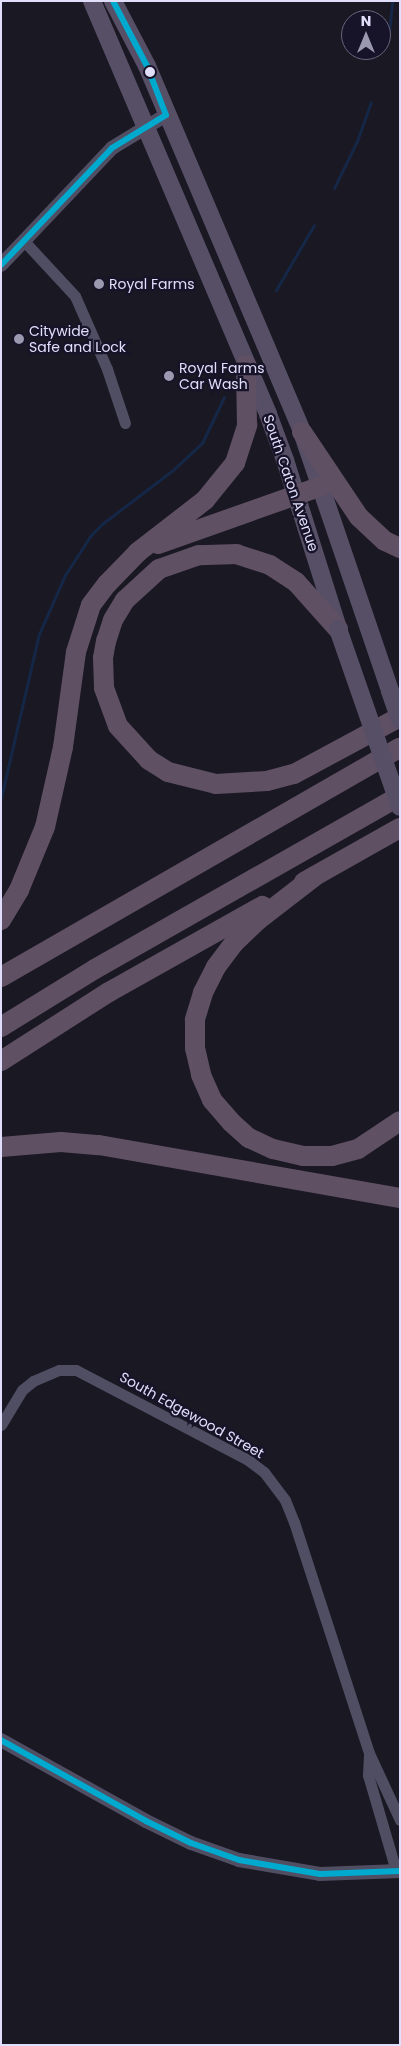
<!DOCTYPE html>
<style>
body{margin:0}
#map{position:relative;width:401px;height:2046px;overflow:hidden;background:#1a1823;font-family:Poppins,sans-serif}
div>[style]{position:absolute}
.stream>*{height:3px;margin:-1.5px;padding:0 1.5px;transform-origin:1.5px;border-radius:1.5px;background:#152747}
.minor>*{height:11px;margin:-5.5px;padding:0 5.5px;transform-origin:5.5px;border-radius:5.5px;background:#504e63}
.tertiary>*{height:14px;margin:-7px;padding:0 7px;transform-origin:7px;border-radius:7px;background:#504e63}
.primary>*{height:18px;margin:-9px;padding:0 9px;transform-origin:9px;border-radius:9px;background:#574f66}
.motorway>*{height:20px;margin:-10px;padding:0 10px;transform-origin:10px;border-radius:10px;background:#605064}
.primary-bridge>*{height:18px;margin:-9px;padding:0 9px;transform-origin:9px;border-radius:9px;background:#574f66}
.bus-1>*{height:6px;margin:-3px;padding:0 3px;transform-origin:3px;border-radius:3px;background:#00a9ce}
.dots>*{width:14px;height:14px;translate:-50% -50%;box-sizing:border-box;border:2px solid #171328;border-radius:50%}
span{translate:-50% -50%;white-space:nowrap;text-align:center;line-height:1.15;-webkit-text-stroke:4.5px #171328;paint-order:stroke}
.poi-label{font-size:14px;color:#e1defc}
.left{translate:0 -50%;text-align:left}
.street-label{font-size:14px;color:#e1defc}
.frame{position:absolute;inset:0;border:2px solid #e1defc;pointer-events:none}
.north{position:absolute;left:341px;top:10px;width:50px;height:50px;box-sizing:border-box;background:#171328;border:1px solid #68647d;border-radius:50%;rotate:0deg;font-size:14px;font-weight:700;line-height:20px;text-align:center;color:#e1defc}
.north::after{content:'';display:block;margin:auto;width:18px;height:22px;background:#9b99b0;clip-path:polygon(50% 0,100% 100%,50% 72%,0 100%)}
</style>
<div id="map">
<div class="stream">
<i style="left:389px;top:32px;width:31px;rotate:-84deg"></i>
<i style="left:334px;top:188px;width:52px;rotate:-63.9deg"></i>
<i style="left:357px;top:141px;width:41px;rotate:-70.3deg"></i>
<i style="left:276px;top:290px;width:75px;rotate:-59.7deg"></i>
<i style="left:1px;top:798px;width:168px;rotate:-77deg"></i>
<i style="left:39px;top:634px;width:64px;rotate:-66.2deg"></i>
<i style="left:65px;top:575px;width:48px;rotate:-57deg"></i>
<i style="left:91px;top:535px;width:16px;rotate:-45deg"></i>
<i style="left:102px;top:524px;width:89px;rotate:-37.3deg"></i>
<i style="left:173px;top:470px;width:40px;rotate:-43deg"></i>
<i style="left:202px;top:443px;width:51px;rotate:-64.4deg"></i>
</div>
<div class="minor">
<i style="left:24px;top:241px;width:75px;rotate:47.2deg"></i>
<i style="left:75px;top:296px;width:80px;rotate:66.3deg"></i>
<i style="left:107px;top:369px;width:57px;rotate:71.6deg"></i>
<i style="left:1px;top:1425px;width:41px;rotate:-59deg"></i>
<i style="left:22px;top:1390px;width:14px;rotate:-39deg"></i>
<i style="left:33px;top:1381px;width:28px;rotate:-23deg"></i>
<i style="left:59px;top:1370px;width:17px"></i>
<i style="left:76px;top:1370px;width:194px;rotate:27.6deg"></i>
<i style="left:248px;top:1460px;width:20px;rotate:37deg"></i>
<i style="left:264px;top:1472px;width:35px;rotate:53deg"></i>
<i style="left:285px;top:1500px;width:24px;rotate:68deg"></i>
<i style="left:294px;top:1522px;width:243px;rotate:72deg"></i>
<i style="left:369px;top:1753px;width:74px;rotate:65.2deg"></i>
<i style="left:369px;top:1755px;width:20px;rotate:93deg"></i>
<i style="left:368px;top:1775px;width:100px;rotate:73.7deg"></i>
</div>
<div class="tertiary">
<i style="left:1px;top:265px;width:161px;rotate:-46.5deg"></i>
<i style="left:112px;top:148px;width:63px;rotate:-31.4deg"></i>
<i style="left:1px;top:1740px;width:166px;rotate:29.2deg"></i>
<i style="left:146px;top:1821px;width:50px;rotate:26.1deg"></i>
<i style="left:191px;top:1843px;width:51px;rotate:19.5deg"></i>
<i style="left:239px;top:1860px;width:82px;rotate:9.8deg"></i>
<i style="left:320px;top:1874px;width:80px;rotate:-2.1deg"></i>
</div>
<div class="primary">
<i style="left:92px;top:1px;width:449px;rotate:66.9deg"></i>
<i style="left:268px;top:414px;width:49px;rotate:69.7deg"></i>
<i style="left:285px;top:460px;width:176px;rotate:72.5deg"></i>
<i style="left:113px;top:1px;width:73px;rotate:62.4deg"></i>
<i style="left:147px;top:66px;width:397px;rotate:67deg"></i>
<i style="left:302px;top:432px;width:274px;rotate:71.2deg"></i>
</div>
<div class="motorway">
<i style="left:302px;top:432px;width:102px;rotate:56.2deg"></i>
<i style="left:359px;top:517px;width:35px;rotate:43deg"></i>
<i style="left:385px;top:541px;width:17px;rotate:25deg"></i>
<i style="left:158px;top:544px;width:174px;rotate:-19.5deg"></i>
<i style="left:338px;top:629px;width:63px;rotate:-131.8deg"></i>
<i style="left:296px;top:582px;width:31px;rotate:-147deg"></i>
<i style="left:270px;top:565px;width:35px;rotate:-162deg"></i>
<i style="left:237px;top:554px;width:38px;rotate:178deg"></i>
<i style="left:199px;top:555px;width:42px;rotate:160.7deg"></i>
<i style="left:159px;top:569px;width:46px;rotate:137.6deg"></i>
<i style="left:125px;top:600px;width:23px;rotate:121deg"></i>
<i style="left:113px;top:620px;width:22px;rotate:108deg"></i>
<i style="left:106px;top:641px;width:17px;rotate:100deg"></i>
<i style="left:103px;top:658px;width:30px;rotate:88deg"></i>
<i style="left:104px;top:688px;width:40px;rotate:69.8deg"></i>
<i style="left:118px;top:726px;width:46px;rotate:47.6deg"></i>
<i style="left:149px;top:760px;width:22px;rotate:32deg"></i>
<i style="left:168px;top:772px;width:49px;rotate:14deg"></i>
<i style="left:216px;top:784px;width:51px;rotate:-3.4deg"></i>
<i style="left:267px;top:781px;width:28px;rotate:-15deg"></i>
<i style="left:294px;top:774px;width:120px;rotate:-28.3deg"></i>
<i style="left:315px;top:876px;width:72px;rotate:142.3deg"></i>
<i style="left:258px;top:920px;width:33px;rotate:136deg"></i>
<i style="left:234px;top:943px;width:30px;rotate:127deg"></i>
<i style="left:216px;top:967px;width:29px;rotate:117deg"></i>
<i style="left:203px;top:993px;width:28px;rotate:107deg"></i>
<i style="left:195px;top:1020px;width:28px;rotate:90deg"></i>
<i style="left:195px;top:1048px;width:28px;rotate:77deg"></i>
<i style="left:201px;top:1075px;width:27px;rotate:66deg"></i>
<i style="left:212px;top:1100px;width:29px;rotate:49deg"></i>
<i style="left:231px;top:1122px;width:24px;rotate:42deg"></i>
<i style="left:249px;top:1138px;width:26px;rotate:25deg"></i>
<i style="left:273px;top:1149px;width:31px;rotate:13deg"></i>
<i style="left:303px;top:1156px;width:29px"></i>
<i style="left:332px;top:1156px;width:27px;rotate:-15deg"></i>
<i style="left:358px;top:1149px;width:50px;rotate:-33.7deg"></i>
<i style="left:304px;top:882px;width:110px;rotate:-29.4deg"></i>
<i style="left:1px;top:920px;width:35px;rotate:-59deg"></i>
<i style="left:19px;top:890px;width:68px;rotate:-67.6deg"></i>
<i style="left:45px;top:827px;width:82px;rotate:-77.3deg"></i>
<i style="left:63px;top:747px;width:96px;rotate:-82.2deg"></i>
<i style="left:76px;top:652px;width:49px;rotate:-72.3deg"></i>
<i style="left:91px;top:605px;width:26px;rotate:-53deg"></i>
<i style="left:107px;top:584px;width:45px;rotate:-45.9deg"></i>
<i style="left:138px;top:552px;width:85px;rotate:-37.8deg"></i>
<i style="left:205px;top:500px;width:48px;rotate:-51deg"></i>
<i style="left:235px;top:463px;width:40px;rotate:-72deg"></i>
<i style="left:247px;top:425px;width:60px;rotate:-91deg"></i>
<i style="left:1px;top:977px;width:460px;rotate:-29.9deg"></i>
<i style="left:1px;top:1027px;width:110px;rotate:-31.7deg"></i>
<i style="left:95px;top:969px;width:351px;rotate:-29.6deg"></i>
<i style="left:1px;top:1061px;width:128px;rotate:-32.6deg"></i>
<i style="left:109px;top:992px;width:176px;rotate:-29.3deg"></i>
<i style="left:1px;top:1147px;width:60px;rotate:-4.8deg"></i>
<i style="left:61px;top:1142px;width:38px;rotate:5deg"></i>
<i style="left:99px;top:1145px;width:306px;rotate:10deg"></i>
</div>
<div class="primary-bridge">
<i style="left:338px;top:629px;width:188px;rotate:70.8deg"></i>
<i style="left:390px;top:691px;width:31px;rotate:71deg"></i>
</div>
<div class="bus-1">
<i style="left:1px;top:265px;width:161px;rotate:-46.5deg"></i>
<i style="left:112px;top:148px;width:63px;rotate:-31.4deg"></i>
<i style="left:166px;top:115px;width:53px;rotate:-111.2deg"></i>
<i style="left:147px;top:66px;width:73px;rotate:-117.6deg"></i>
<i style="left:1px;top:1740px;width:166px;rotate:29.2deg"></i>
<i style="left:146px;top:1821px;width:50px;rotate:26.1deg"></i>
<i style="left:191px;top:1843px;width:51px;rotate:19.5deg"></i>
<i style="left:239px;top:1860px;width:82px;rotate:9.8deg"></i>
<i style="left:320px;top:1874px;width:80px;rotate:-2.1deg"></i>
</div>
<div class="dots">
<i style="left:150px;top:72px;background:#e1defc"></i>
<i style="left:99px;top:284px;background:#9b99b0"></i>
<i style="left:19px;top:339px;background:#9b99b0"></i>
<i style="left:169px;top:376px;background:#9b99b0"></i>
</div>
<div class="poi-label">
<span class="left" style="left:109px;top:284px">Royal Farms</span>
<span class="left" style="left:29px;top:339px">Citywide<br>Safe and Lock</span>
<span class="left" style="left:179px;top:376px">Royal Farms<br>Car Wash</span>
</div>
<div class="street-label">
<span style="left:291px;top:483px;rotate:71deg">South Caton Avenue</span>
<span style="left:192px;top:1415px;rotate:29deg">South Edgewood Street</span>
</div>
<div class="frame"></div>
<div class="north">N</div>
</div>
